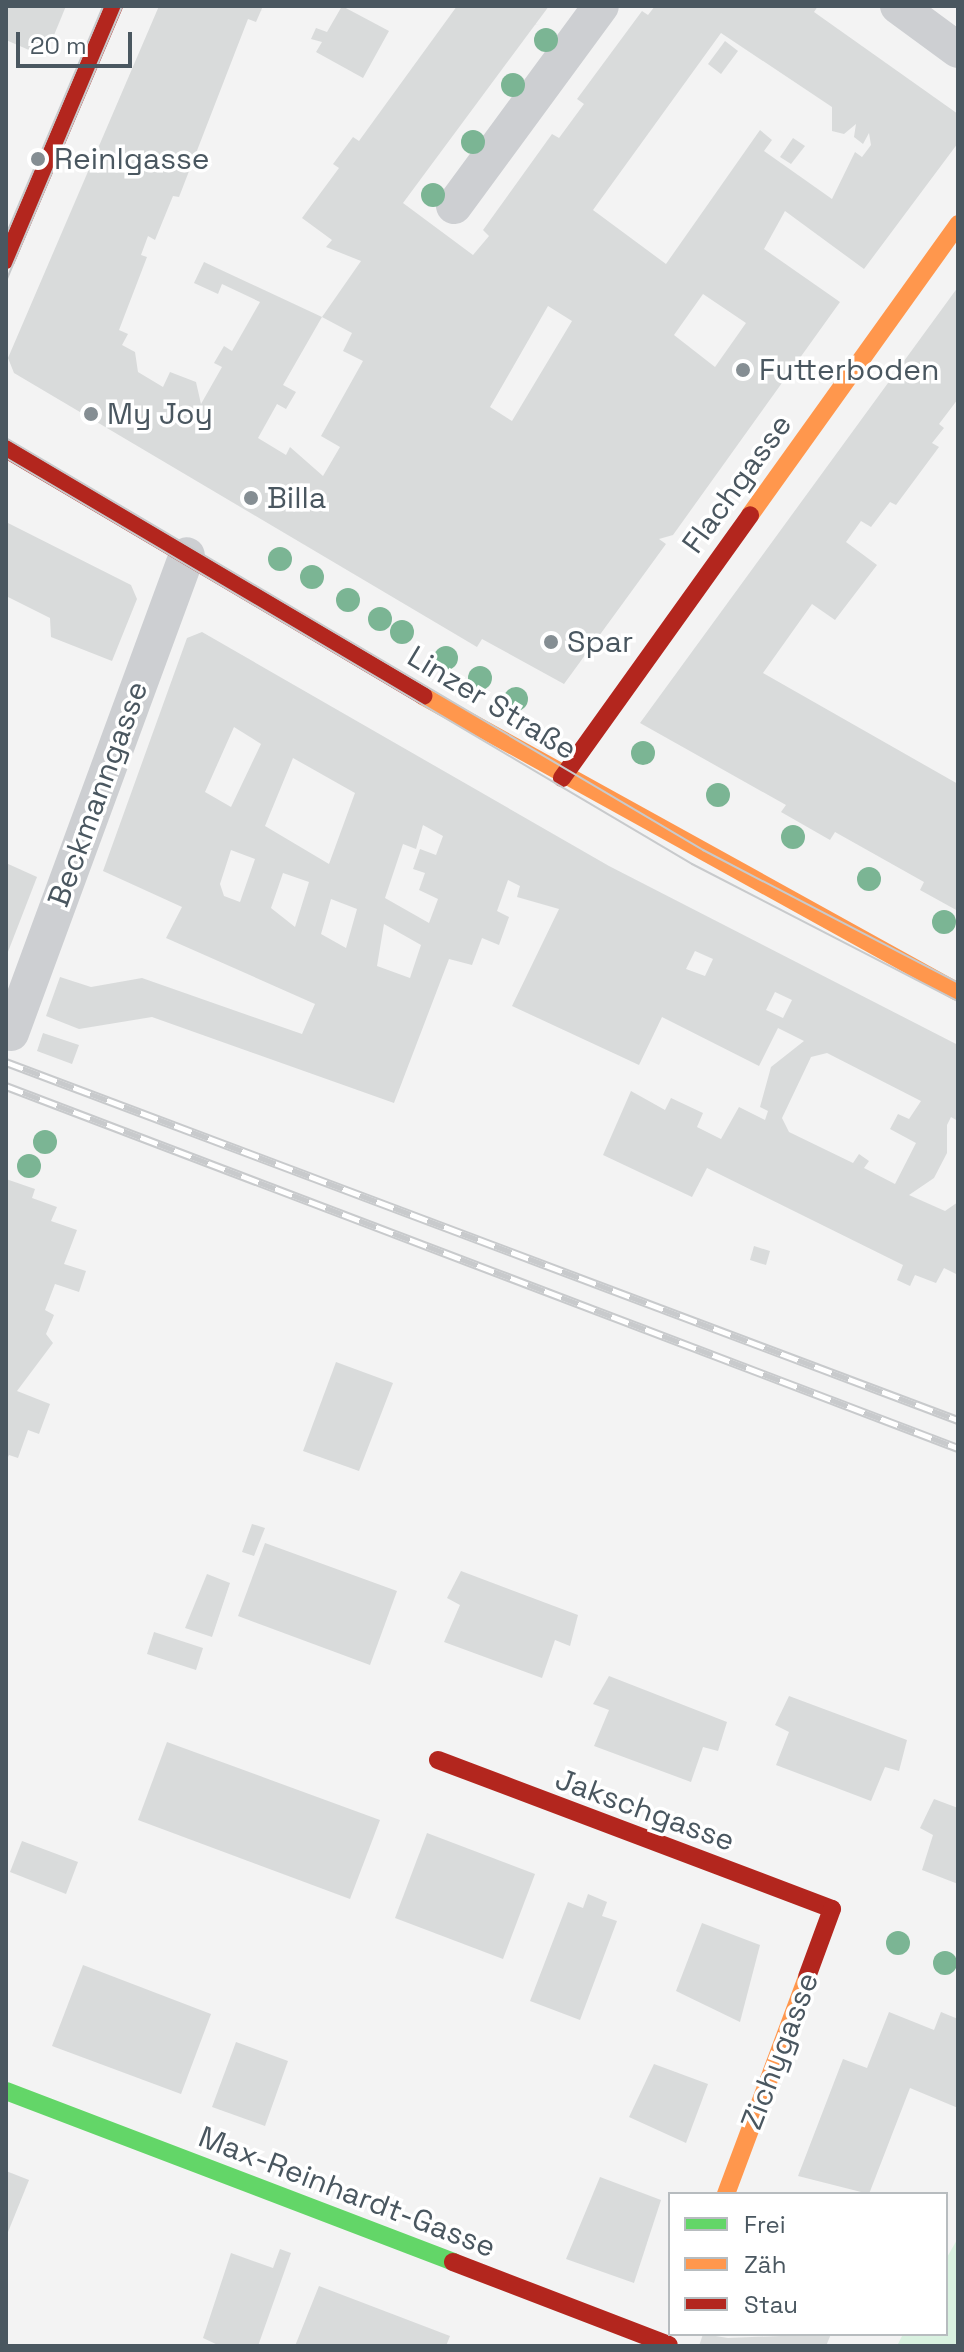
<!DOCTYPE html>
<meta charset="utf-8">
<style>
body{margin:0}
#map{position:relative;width:964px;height:2352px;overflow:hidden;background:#f3f3f3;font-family:"Space Grotesk",sans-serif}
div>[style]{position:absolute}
.green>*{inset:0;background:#d9f1e0}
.building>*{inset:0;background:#d9dbdb}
.street>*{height:36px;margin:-18px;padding:0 18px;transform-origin:18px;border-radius:18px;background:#cdcfd2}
.fast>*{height:18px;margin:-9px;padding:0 9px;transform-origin:9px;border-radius:9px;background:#63d668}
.slow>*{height:18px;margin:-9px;padding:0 9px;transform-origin:9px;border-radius:9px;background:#ff974d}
.jam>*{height:18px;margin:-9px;padding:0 9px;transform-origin:9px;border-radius:9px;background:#b3261e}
.tram>*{height:2px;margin:-1px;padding:0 1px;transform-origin:1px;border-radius:1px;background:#c8cacc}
.rail>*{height:9px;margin-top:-4.5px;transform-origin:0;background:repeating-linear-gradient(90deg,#fff 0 18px,#c8cacc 0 36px);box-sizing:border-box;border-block:2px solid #c8cacc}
.trees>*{width:24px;height:24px;margin:-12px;border-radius:50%;background:#7bb594}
.dots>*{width:22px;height:22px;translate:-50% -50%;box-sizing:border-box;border:4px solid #fff;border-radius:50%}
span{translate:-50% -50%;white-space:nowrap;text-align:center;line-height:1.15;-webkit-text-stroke:7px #fff;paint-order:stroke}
.poi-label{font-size:30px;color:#4a5760}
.left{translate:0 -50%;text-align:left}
.street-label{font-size:30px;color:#4a5760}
.frame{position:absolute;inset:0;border:8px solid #4a5760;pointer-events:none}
.legend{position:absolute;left:668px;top:2192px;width:280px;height:144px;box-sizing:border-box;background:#fff;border:2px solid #b7bcbf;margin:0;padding:10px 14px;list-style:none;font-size:24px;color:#4a5760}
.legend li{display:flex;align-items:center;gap:16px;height:40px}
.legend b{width:40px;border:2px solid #b7bcbf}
.scale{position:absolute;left:16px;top:32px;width:116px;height:36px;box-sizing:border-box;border:4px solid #4a5760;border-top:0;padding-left:10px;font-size:24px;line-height:28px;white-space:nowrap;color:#4a5760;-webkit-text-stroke:6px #fff;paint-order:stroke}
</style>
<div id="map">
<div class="green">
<i style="clip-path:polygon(958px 2238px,958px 2346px,897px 2346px,903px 2334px,946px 2334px,946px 2259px)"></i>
</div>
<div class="building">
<i style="clip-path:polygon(6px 6px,66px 6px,45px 57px,6px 40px)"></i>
<i style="clip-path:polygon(evenodd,159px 6px,263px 6px,256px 22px,248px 19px,179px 197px,173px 196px,155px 240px,148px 236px,141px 255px,147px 257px,119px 330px,128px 334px,122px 345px,135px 352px,138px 372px,163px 387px,170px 372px,196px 382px,201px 404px,222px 367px,214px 363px,224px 346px,232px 351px,260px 302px,222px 284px,218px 294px,194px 283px,204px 262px,322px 317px,283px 385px,296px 392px,286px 409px,277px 404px,258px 438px,286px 455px,290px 447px,323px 476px,340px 447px,321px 436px,363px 361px,343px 351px,352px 333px,322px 317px,361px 261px,326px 247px,332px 240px,302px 218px,339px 168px,333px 164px,353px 137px,359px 141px,457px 6px,549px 6px,403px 203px,473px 255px,489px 236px,483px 230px,552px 134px,559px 138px,584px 104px,577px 99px,642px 11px,648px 15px,655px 6px,818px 6px,814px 12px,958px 114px,958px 143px,864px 269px,785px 211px,764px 249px,840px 302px,673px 535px,659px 539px,666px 544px,564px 684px,482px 639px,477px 647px,14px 373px,8px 358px,159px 6px,721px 33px,832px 107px,832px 131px,844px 134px,856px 124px,854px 137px,863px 144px,869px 133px,871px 145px,862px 157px,855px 152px,832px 199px,764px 151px,772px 140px,760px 130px,666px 264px,593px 210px,721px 33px,159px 6px,703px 294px,746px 323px,715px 367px,674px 335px,703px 294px,159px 6px,548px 306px,572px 321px,512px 421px,490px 407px,548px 306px)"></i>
<i style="clip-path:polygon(342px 6px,389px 31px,363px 78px,316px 52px,322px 42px,311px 39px,316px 28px,327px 32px)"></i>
<i style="clip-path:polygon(725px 41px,738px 51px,721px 74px,708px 64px)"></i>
<i style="clip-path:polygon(793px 138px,805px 146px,791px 164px,780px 157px)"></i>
<i style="clip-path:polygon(958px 287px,958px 399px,939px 424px,944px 428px,932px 443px,939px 447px,896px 505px,890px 502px,871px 527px,861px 521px,846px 542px,877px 565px,835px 620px,812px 604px,763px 673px,958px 784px,958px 911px,920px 890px,924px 882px,835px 832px,830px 840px,781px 812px,786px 805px,640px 723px)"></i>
<i style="clip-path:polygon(6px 522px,131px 585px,137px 599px,112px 661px,51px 637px,50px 618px,6px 596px)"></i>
<i style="clip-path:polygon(evenodd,202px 632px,609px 866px,958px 1045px,958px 1121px,951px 1117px,947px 1125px,947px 1153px,934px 1178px,909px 1195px,945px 1211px,958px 1202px,958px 1275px,944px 1268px,936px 1283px,915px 1275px,910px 1286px,897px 1280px,903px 1265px,707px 1168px,692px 1197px,603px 1155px,631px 1091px,665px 1110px,671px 1098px,703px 1113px,697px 1127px,721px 1139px,739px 1107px,765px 1120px,768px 1111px,760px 1107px,771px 1067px,804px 1041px,778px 1028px,759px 1066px,662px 1017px,639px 1065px,512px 1006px,559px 909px,517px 897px,520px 886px,508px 880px,497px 911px,509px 917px,499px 945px,482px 938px,472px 965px,449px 959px,394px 1103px,152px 1017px,79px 1029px,46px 1016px,60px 977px,91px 987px,142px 978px,302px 1034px,315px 1004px,166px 938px,182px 907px,103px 871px,187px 638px,202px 632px,234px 727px,261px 744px,231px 807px,205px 792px,234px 727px,202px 632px,293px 758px,355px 793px,329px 864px,265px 826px,293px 758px,202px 632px,423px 825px,443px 836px,436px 855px,420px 849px,413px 869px,425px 873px,419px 890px,438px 899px,429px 923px,385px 898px,403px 844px,416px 849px,423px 825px,202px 632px,231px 850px,255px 859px,240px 902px,224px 896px,220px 884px,231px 850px,202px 632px,283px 873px,309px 882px,295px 927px,271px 908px,283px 873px,202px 632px,331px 899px,357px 909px,346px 948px,321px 934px,331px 899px,202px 632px,384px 924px,421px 945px,410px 978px,377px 966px,384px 924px,202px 632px,695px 951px,713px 959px,705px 976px,686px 969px,695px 951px,202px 632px,775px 992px,792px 1000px,783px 1018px,766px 1010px,775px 992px,202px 632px,827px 1053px,921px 1101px,909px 1119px,898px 1114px,890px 1129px,916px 1143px,895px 1184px,864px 1168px,869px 1161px,859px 1154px,853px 1163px,789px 1132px,782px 1118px,811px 1057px,827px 1053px)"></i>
<i style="clip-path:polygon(6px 863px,37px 877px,6px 957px)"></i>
<i style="clip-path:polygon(43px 1033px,79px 1045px,72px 1064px,37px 1051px)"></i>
<i style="clip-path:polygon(6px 1179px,35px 1189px,32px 1198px,57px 1207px,51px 1221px,77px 1230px,64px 1264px,86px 1271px,79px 1292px,55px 1284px,45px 1310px,54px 1315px,46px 1334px,53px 1343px,17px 1391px,50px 1404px,39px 1434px,28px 1430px,18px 1458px,9px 1455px,6px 1461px)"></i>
<i style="clip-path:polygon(754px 1246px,770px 1251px,766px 1265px,750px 1260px)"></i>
<i style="clip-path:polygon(336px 1362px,393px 1383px,359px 1471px,303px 1451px)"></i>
<i style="clip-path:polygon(252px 1524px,265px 1528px,254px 1556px,242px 1552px)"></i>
<i style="clip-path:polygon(265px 1543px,397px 1591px,370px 1665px,238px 1616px)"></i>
<i style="clip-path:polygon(461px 1571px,578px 1615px,570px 1646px,555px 1640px,542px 1678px,444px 1642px,460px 1605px,447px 1598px)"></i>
<i style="clip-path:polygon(207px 1574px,230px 1583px,212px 1637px,185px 1628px)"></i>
<i style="clip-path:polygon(154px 1632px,203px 1648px,196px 1670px,147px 1654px)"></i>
<i style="clip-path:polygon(609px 1676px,727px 1722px,718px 1751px,703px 1747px,691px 1782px,594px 1746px,609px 1710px,593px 1704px)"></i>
<i style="clip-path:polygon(789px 1696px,907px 1740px,899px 1771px,885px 1767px,871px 1801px,776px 1765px,789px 1732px,775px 1725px)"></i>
<i style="clip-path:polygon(167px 1742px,380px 1820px,350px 1899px,138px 1820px)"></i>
<i style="clip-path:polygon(934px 1799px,958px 1808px,958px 1884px,922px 1870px,933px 1835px,920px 1828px)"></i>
<i style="clip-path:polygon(427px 1833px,535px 1874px,503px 1959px,395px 1918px)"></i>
<i style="clip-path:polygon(22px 1841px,78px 1862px,66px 1894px,10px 1872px)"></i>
<i style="clip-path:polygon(588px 1894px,607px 1902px,602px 1916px,617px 1921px,580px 2020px,530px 2001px,568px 1902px,583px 1908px)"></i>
<i style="clip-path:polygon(702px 1923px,760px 1945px,740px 2022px,676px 1991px)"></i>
<i style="clip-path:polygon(83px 1965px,211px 2014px,181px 2094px,52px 2046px)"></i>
<i style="clip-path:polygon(889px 2012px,934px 2030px,941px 2012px,958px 2019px,958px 2108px,910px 2088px,869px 2194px,798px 2176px,843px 2059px,867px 2068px)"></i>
<i style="clip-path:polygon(236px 2042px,288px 2061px,265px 2126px,212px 2107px)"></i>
<i style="clip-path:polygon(654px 2064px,708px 2084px,686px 2143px,629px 2117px)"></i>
<i style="clip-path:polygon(6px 2171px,29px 2180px,6px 2237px)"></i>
<i style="clip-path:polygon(600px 2177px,661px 2200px,634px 2283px,566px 2259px)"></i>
<i style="clip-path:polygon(280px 2249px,291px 2253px,258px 2346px,220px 2346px,203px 2338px,231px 2253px,273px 2268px)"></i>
<i style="clip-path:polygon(319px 2286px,450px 2336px,446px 2346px,295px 2346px)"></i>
<i style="clip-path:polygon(703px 2334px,728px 2338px,831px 2334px,826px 2346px,699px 2346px)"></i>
</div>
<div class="street">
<i style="left:898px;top:6px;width:74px;rotate:36.3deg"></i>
<i style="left:454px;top:206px;width:248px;rotate:-53.7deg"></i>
<i style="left:11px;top:1033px;width:509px;rotate:-69.79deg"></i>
</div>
<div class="fast">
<i style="left:6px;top:2091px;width:479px;rotate:20.9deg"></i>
</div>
<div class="slow">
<i style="left:750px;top:515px;width:358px;rotate:-54.4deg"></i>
<i style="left:423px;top:696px;width:611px;rotate:28.95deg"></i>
<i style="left:726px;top:2194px;width:232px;rotate:-69.5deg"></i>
</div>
<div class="jam">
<i style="left:6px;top:260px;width:276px;rotate:-67deg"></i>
<i style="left:6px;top:449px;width:485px;rotate:30.6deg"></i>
<i style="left:562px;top:778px;width:323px;rotate:-54.4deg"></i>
<i style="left:438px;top:1760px;width:421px;rotate:20.7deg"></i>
<i style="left:832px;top:1909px;width:72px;rotate:110.2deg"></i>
<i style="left:453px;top:2262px;width:231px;rotate:21deg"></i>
</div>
<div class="tram">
<i style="left:6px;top:235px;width:249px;rotate:-67deg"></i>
<i style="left:6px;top:281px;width:298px;rotate:-67.1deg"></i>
<i style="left:6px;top:438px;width:810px;rotate:30.59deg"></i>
<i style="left:703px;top:850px;width:288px;rotate:27.5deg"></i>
<i style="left:6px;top:458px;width:797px;rotate:30.62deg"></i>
<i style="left:692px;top:864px;width:299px;rotate:27.3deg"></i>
</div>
<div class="rail">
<i style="left:6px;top:1062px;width:1017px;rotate:20.61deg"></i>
<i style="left:6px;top:1086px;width:1019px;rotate:20.82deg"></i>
</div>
<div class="trees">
<i style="left:546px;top:40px"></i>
<i style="left:513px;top:85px"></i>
<i style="left:473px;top:142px"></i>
<i style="left:433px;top:195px"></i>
<i style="left:280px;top:559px"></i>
<i style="left:312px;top:577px"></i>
<i style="left:348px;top:600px"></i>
<i style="left:380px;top:619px"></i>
<i style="left:402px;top:632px"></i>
<i style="left:446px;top:658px"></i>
<i style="left:480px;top:678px"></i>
<i style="left:516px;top:699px"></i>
<i style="left:643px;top:753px"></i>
<i style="left:718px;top:795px"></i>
<i style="left:793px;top:837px"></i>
<i style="left:869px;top:879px"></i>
<i style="left:944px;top:922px"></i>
<i style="left:45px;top:1142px"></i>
<i style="left:29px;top:1166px"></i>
<i style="left:898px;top:1943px"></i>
<i style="left:945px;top:1963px"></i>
</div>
<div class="dots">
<i style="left:38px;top:159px;background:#858e93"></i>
<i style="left:743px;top:370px;background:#858e93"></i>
<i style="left:91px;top:414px;background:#858e93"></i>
<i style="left:251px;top:498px;background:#858e93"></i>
<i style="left:551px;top:642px;background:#858e93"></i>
</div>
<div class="poi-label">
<span class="left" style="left:54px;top:159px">Reinlgasse</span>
<span class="left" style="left:759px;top:370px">Futterboden</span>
<span class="left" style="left:107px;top:414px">My Joy</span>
<span class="left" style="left:267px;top:498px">Billa</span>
<span class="left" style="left:567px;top:642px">Spar</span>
</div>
<div class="street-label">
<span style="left:737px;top:484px;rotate:-54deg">Flachgasse</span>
<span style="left:492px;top:703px;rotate:31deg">Linzer Straße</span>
<span style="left:98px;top:794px;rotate:-70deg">Beckmanngasse</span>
<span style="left:645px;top:1810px;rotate:20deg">Jakschgasse</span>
<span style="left:780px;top:2051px;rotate:-69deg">Zichygasse</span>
<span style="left:347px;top:2192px;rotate:21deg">Max-Reinhardt-Gasse</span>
</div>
<div class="frame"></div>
<ul class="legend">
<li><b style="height:10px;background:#63d668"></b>Frei</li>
<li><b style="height:10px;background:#ff974d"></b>Zäh</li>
<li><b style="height:10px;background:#b3261e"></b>Stau</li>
</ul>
<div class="scale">20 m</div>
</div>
